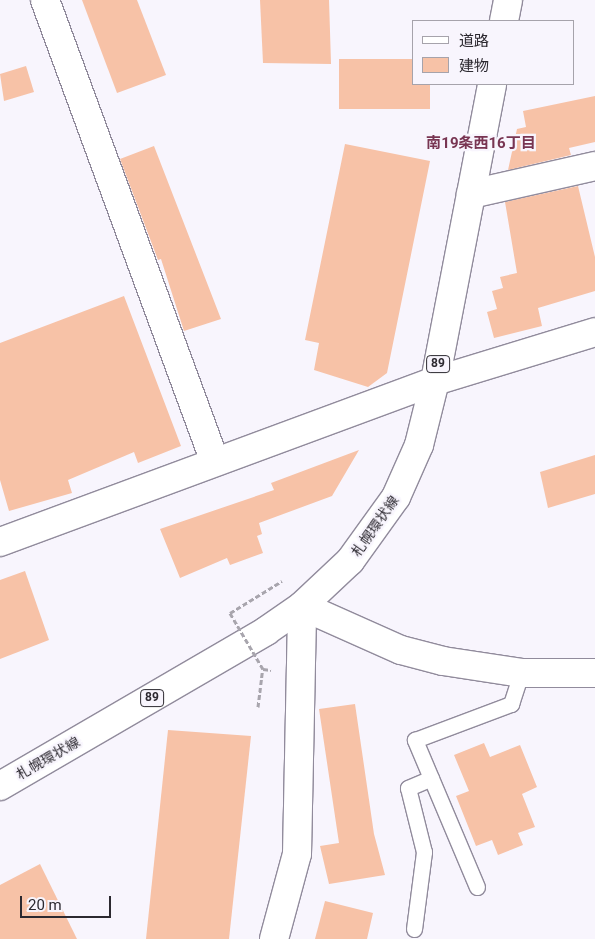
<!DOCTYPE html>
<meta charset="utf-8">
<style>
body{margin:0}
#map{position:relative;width:595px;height:939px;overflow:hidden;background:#f8f5fd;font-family:Roboto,"Noto Sans JP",sans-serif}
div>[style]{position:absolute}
.building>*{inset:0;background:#f7c2a7}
.path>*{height:3px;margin-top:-1.5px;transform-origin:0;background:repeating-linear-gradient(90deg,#a8a5ad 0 5px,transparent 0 7.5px)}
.roads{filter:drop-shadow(1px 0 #918b9c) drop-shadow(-1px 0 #918b9c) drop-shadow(0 1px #918b9c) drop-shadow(0 -1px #918b9c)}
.service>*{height:15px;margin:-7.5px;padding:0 7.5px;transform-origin:7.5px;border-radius:7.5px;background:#fff}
.minor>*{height:28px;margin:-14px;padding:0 14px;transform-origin:14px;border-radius:14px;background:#fff}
.primary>*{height:28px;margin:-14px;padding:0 14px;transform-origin:14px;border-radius:14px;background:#fff}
.path-bridge>*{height:3px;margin-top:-1.5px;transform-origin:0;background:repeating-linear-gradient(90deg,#a8a5ad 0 5px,transparent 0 7.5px)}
span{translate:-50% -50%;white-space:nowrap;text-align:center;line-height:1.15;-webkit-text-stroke:4.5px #f8f5fd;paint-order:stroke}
.shield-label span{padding:1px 4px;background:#f8f5fd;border:1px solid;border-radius:4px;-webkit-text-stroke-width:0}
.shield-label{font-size:12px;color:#2c2930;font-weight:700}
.street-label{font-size:14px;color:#2c2930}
.neighbourhood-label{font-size:15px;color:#783552;font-weight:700}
.legend{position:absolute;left:412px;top:20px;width:162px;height:65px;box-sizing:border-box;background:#f8f5fd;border:1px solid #a6a3ab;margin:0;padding:6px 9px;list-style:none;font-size:15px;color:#2c2930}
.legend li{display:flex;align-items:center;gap:10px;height:25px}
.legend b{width:25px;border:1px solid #a6a3ab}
.scale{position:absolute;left:20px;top:896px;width:91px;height:22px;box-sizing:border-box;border:2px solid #2c2930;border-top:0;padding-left:6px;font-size:15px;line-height:18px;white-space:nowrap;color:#2c2930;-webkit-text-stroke:4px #f8f5fd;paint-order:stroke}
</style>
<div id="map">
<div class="building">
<i style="clip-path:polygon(82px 0,137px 0,166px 75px,117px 93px)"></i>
<i style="clip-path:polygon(260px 0,329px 0,331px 64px,263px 63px)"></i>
<i style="clip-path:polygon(339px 59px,414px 59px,414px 84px,430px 84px,430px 109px,339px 109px)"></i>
<i style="clip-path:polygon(26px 66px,34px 92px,4px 101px,0 74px)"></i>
<i style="clip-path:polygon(595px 96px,595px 142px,569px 148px,571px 155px,508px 170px,517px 129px,526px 127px,523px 111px)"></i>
<i style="clip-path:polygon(345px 144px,430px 161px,387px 373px,368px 387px,314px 370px,319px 343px,305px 340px)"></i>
<i style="clip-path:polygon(154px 146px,221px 319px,184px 331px,161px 259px,158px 260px,120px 159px)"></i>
<i style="clip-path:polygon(578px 186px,595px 257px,595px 291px,538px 308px,542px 326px,494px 338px,487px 312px,497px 309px,492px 291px,503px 288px,500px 277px,517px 273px,505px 202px)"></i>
<i style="clip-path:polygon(124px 296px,181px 446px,138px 463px,134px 452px,68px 480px,72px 493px,9px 511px,0 480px,0 343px)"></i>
<i style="clip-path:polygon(359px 450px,332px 496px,259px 523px,262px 534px,257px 536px,263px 553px,230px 565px,227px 558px,180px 578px,160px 529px,274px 490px,271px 483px)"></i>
<i style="clip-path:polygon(595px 455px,595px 494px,548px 508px,540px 472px)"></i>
<i style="clip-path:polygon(25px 571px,49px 640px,0 659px,0 580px)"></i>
<i style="clip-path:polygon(355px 704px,374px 834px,385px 875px,329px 884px,320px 846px,339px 843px,319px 709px)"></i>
<i style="clip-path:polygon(168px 730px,251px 736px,229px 939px,146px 939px)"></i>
<i style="clip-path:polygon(484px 743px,490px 757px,520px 745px,537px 787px,522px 794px,535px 827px,518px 833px,523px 845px,498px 855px,492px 840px,476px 846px,456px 796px,469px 791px,454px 755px)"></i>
<i style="clip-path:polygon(40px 864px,77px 939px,0 939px,0 885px)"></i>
<i style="clip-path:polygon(325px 901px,373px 913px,367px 939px,315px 939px)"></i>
</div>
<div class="path">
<i style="left:230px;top:613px;width:61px;rotate:-31.6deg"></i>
<i style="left:258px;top:707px;width:38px;rotate:-83deg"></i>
<i style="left:263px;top:669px;width:8px;rotate:7deg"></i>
</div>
<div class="roads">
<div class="service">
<i style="left:477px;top:887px;width:160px;rotate:-112.9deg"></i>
<i style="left:415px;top:740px;width:103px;rotate:-20.6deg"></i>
<i style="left:511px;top:704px;width:33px;rotate:-72deg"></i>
<i style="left:414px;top:929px;width:78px;rotate:-82.6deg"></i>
<i style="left:424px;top:852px;width:66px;rotate:-104deg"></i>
<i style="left:408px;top:788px;width:25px;rotate:-23deg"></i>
</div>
<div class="minor">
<i style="left:45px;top:0;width:491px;rotate:69.8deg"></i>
<i style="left:471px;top:194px;width:127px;rotate:-12.7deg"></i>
<i style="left:0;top:542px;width:464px;rotate:-20.3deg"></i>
<i style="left:435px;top:381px;width:167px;rotate:-17deg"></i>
<i style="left:274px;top:939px;width:88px;rotate:-74.9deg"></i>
<i style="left:297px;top:854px;width:248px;rotate:-88.8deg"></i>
<i style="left:302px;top:606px;width:108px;rotate:24deg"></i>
<i style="left:401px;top:650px;width:43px;rotate:14.7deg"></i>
<i style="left:443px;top:661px;width:79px;rotate:8.7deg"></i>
<i style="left:521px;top:673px;width:74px"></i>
</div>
<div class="primary">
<i style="left:504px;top:21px;width:21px;rotate:-79deg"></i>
<i style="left:0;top:786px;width:308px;rotate:-30.2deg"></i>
<i style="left:266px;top:631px;width:44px;rotate:-34.8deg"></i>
<i style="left:302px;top:606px;width:66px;rotate:-43.2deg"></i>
<i style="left:350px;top:561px;width:79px;rotate:-54.3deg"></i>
<i style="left:396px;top:497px;width:57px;rotate:-66.1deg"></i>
<i style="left:419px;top:445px;width:66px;rotate:-76deg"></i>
<i style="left:435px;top:381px;width:302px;rotate:-79.1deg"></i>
</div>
</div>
<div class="path-bridge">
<i style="left:230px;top:613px;width:65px;rotate:59.5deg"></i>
</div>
<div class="shield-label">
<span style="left:438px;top:364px">89</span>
<span style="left:152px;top:698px">89</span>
</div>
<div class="street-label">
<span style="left:375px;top:526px;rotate:-55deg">札幌環状線</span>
<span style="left:48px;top:758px;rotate:-30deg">札幌環状線</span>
</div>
<div class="neighbourhood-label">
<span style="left:481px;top:144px">南19条西16丁目</span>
</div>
<ul class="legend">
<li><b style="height:6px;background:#fff"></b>道路</li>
<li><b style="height:14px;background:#f7c2a7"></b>建物</li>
</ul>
<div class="scale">20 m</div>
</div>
